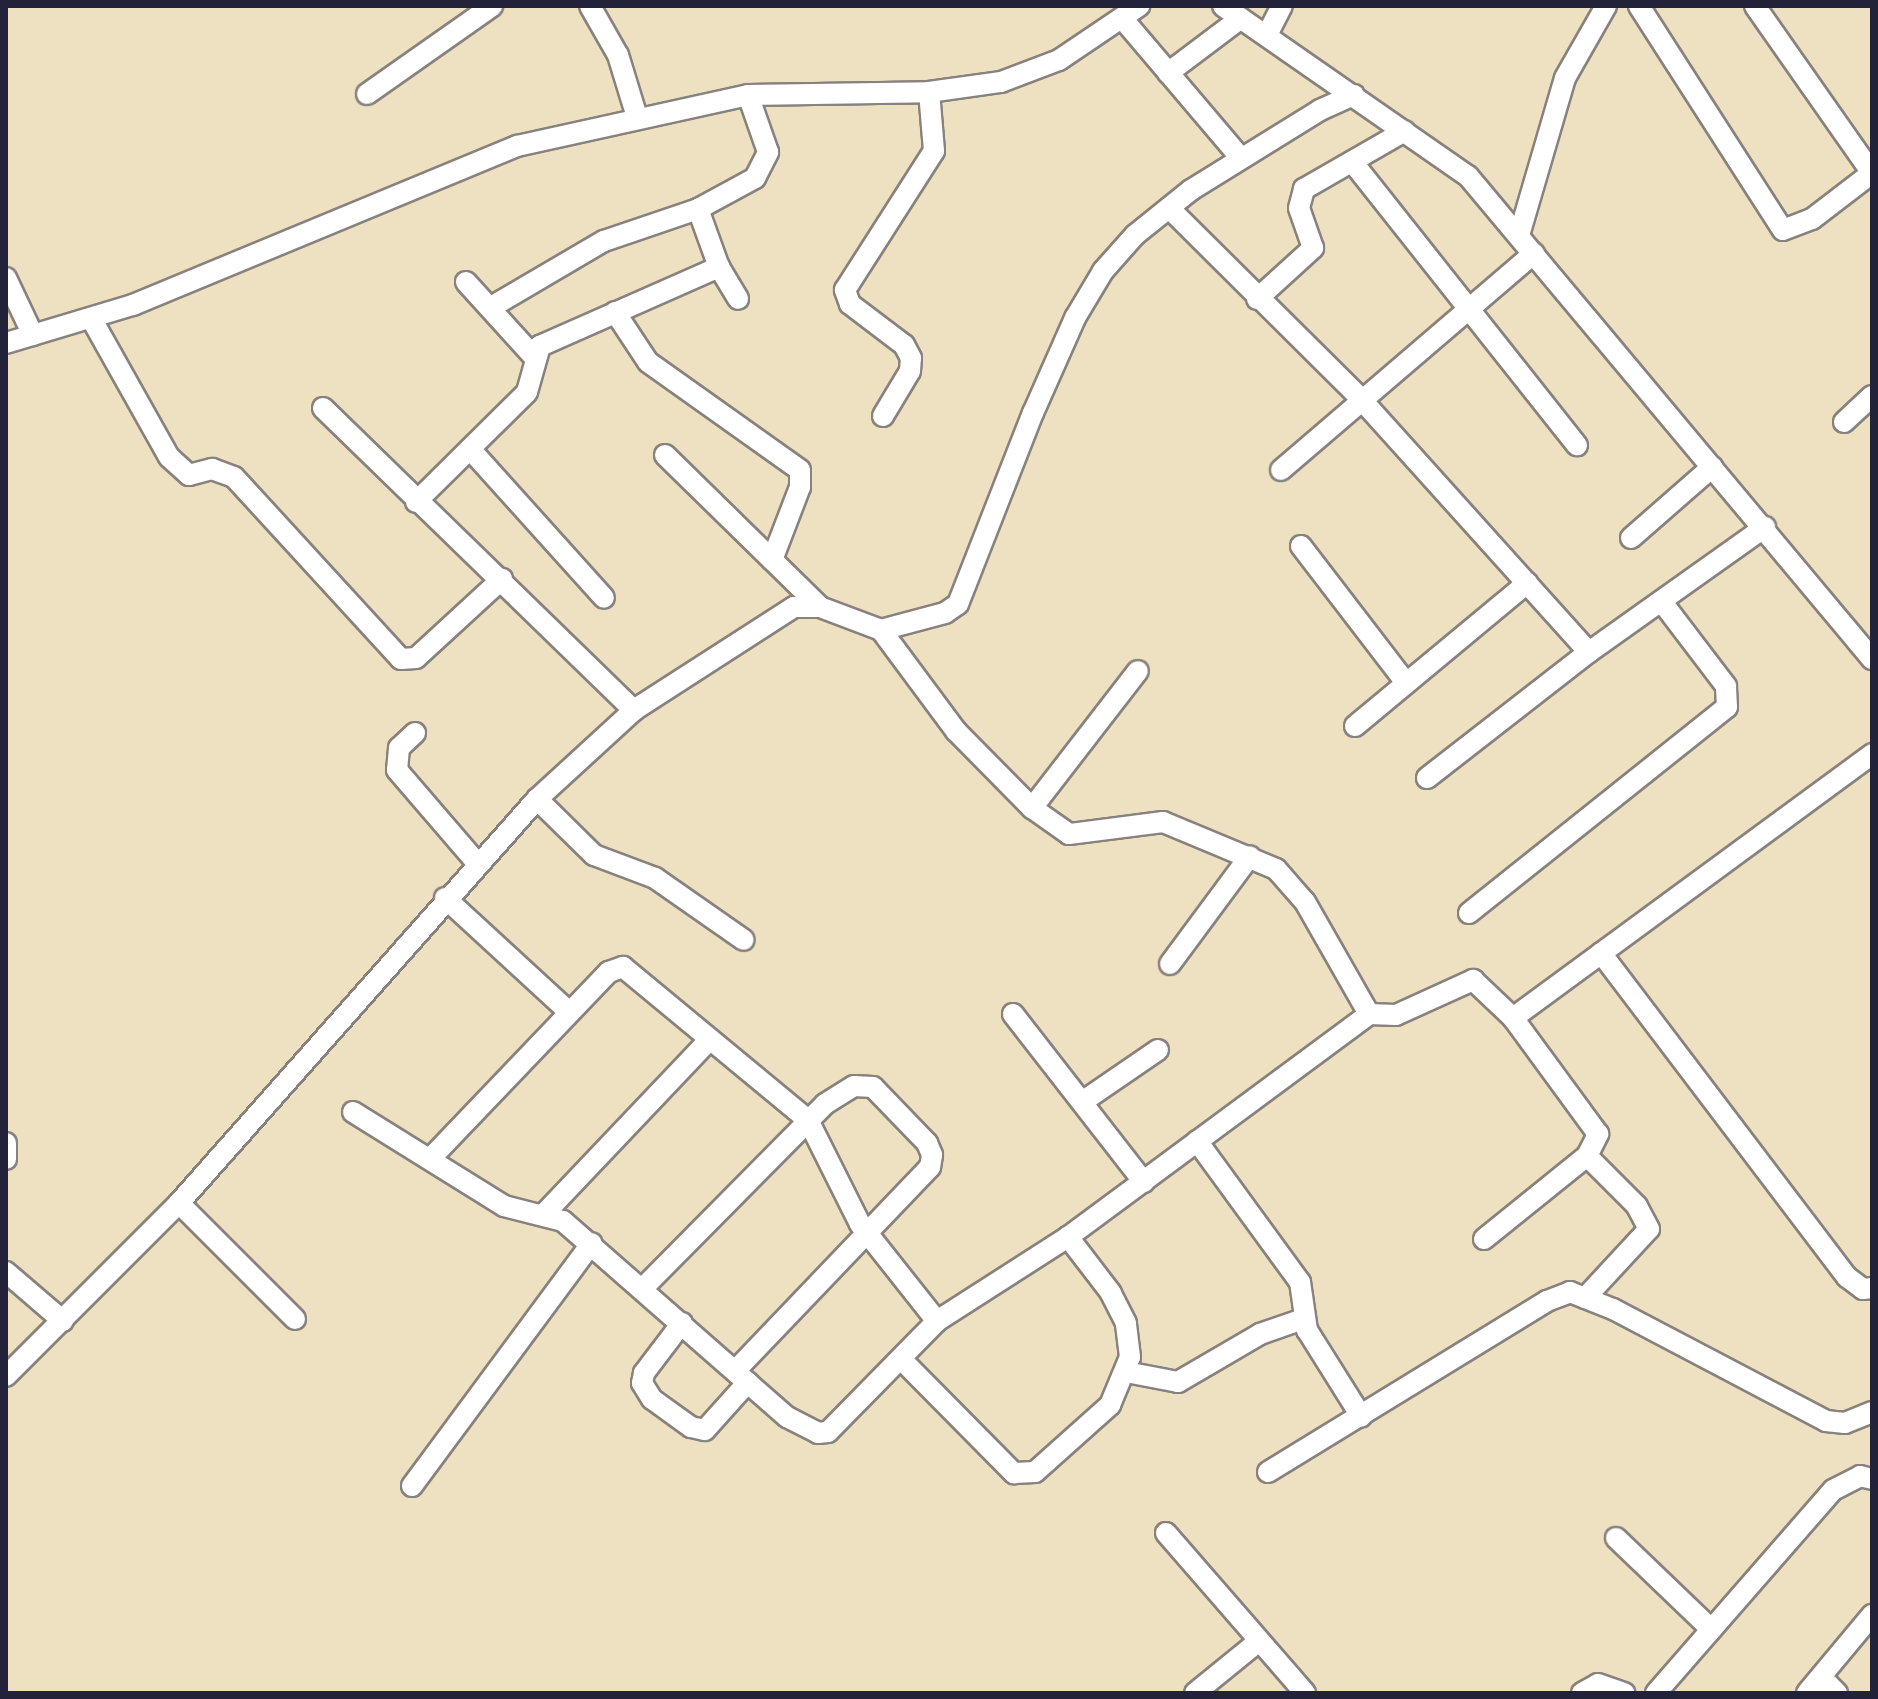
<!DOCTYPE html>
<style>
body{margin:0}
#map{position:relative;width:1878px;height:1699px;overflow:hidden;background:#eee1c1;font-family:Mynerve,sans-serif}
div>[style]{position:absolute}
.roads{filter:drop-shadow(2px 0 #88827e) drop-shadow(-2px 0 #88827e) drop-shadow(0 2px #88827e) drop-shadow(0 -2px #88827e)}
.minor>*{height:20px;margin:-10px;padding:0 10px;transform-origin:10px;border-radius:10px;background:#fff}
span{translate:-50% -50%;white-space:nowrap;text-align:center;line-height:1.15;-webkit-text-stroke:6px #f7f3e8;paint-order:stroke}
.frame{position:absolute;inset:0;border:8px solid #22223b;pointer-events:none}
</style>
<div id="map">
<div class="roads">
<div class="minor">
<i style="left:590px;top:6px;width:56px;rotate:60.3deg"></i>
<i style="left:618px;top:55px;width:65px;rotate:73deg"></i>
<i style="left:1223px;top:6px;width:298px;rotate:34.8deg"></i>
<i style="left:1468px;top:176px;width:630px;rotate:50.09deg"></i>
<i style="left:1639px;top:6px;width:266px;rotate:57.3deg"></i>
<i style="left:1783px;top:230px;width:31px;rotate:-21deg"></i>
<i style="left:1812px;top:219px;width:76px;rotate:-37.5deg"></i>
<i style="left:1755px;top:6px;width:204px;rotate:55deg"></i>
<i style="left:1122px;top:18px;width:182px;rotate:49.7deg"></i>
<i style="left:1267px;top:35px;width:33px;rotate:-63deg"></i>
<i style="left:1168px;top:73px;width:91px;rotate:-37deg"></i>
<i style="left:367px;top:94px;width:153px;rotate:-35.1deg"></i>
<i style="left:1354px;top:164px;width:359px;rotate:51.6deg"></i>
<i style="left:1169px;top:208px;width:269px;rotate:44.8deg"></i>
<i style="left:1360px;top:398px;width:342px;rotate:48deg"></i>
<i style="left:698px;top:209px;width:62px;rotate:70.1deg"></i>
<i style="left:719px;top:267px;width:37px;rotate:59deg"></i>
<i style="left:1520px;top:232px;width:160px;rotate:-73.7deg"></i>
<i style="left:1565px;top:78px;width:83px;rotate:-60.3deg"></i>
<i style="left:6px;top:278px;width:63px;rotate:64.7deg"></i>
<i style="left:466px;top:282px;width:101px;rotate:47.8deg"></i>
<i style="left:1257px;top:299px;width:76px;rotate:-42.3deg"></i>
<i style="left:1313px;top:248px;width:42px;rotate:-109.3deg"></i>
<i style="left:1299px;top:208px;width:20px;rotate:-75deg"></i>
<i style="left:1304px;top:189px;width:116px;rotate:-29.9deg"></i>
<i style="left:493px;top:306px;width:129px;rotate:-30.4deg"></i>
<i style="left:604px;top:241px;width:99px;rotate:-18.8deg"></i>
<i style="left:698px;top:209px;width:65px;rotate:-28.5deg"></i>
<i style="left:755px;top:178px;width:29px;rotate:-63deg"></i>
<i style="left:768px;top:152px;width:60px;rotate:-109.3deg"></i>
<i style="left:615px;top:312px;width:60px;rotate:56.6deg"></i>
<i style="left:648px;top:362px;width:186px;rotate:35.4deg"></i>
<i style="left:800px;top:470px;width:17px;rotate:90deg"></i>
<i style="left:800px;top:487px;width:78px;rotate:111deg"></i>
<i style="left:91px;top:318px;width:159px;rotate:60.7deg"></i>
<i style="left:169px;top:457px;width:27px;rotate:42deg"></i>
<i style="left:189px;top:475px;width:24px;rotate:-15deg"></i>
<i style="left:212px;top:469px;width:23px;rotate:20deg"></i>
<i style="left:234px;top:477px;width:247px;rotate:47.5deg"></i>
<i style="left:401px;top:659px;width:15px;rotate:-4deg"></i>
<i style="left:416px;top:658px;width:117px;rotate:-42.6deg"></i>
<i style="left:6px;top:343px;width:133px;rotate:-16.7deg"></i>
<i style="left:133px;top:305px;width:416px;rotate:-22.5deg"></i>
<i style="left:517px;top:146px;width:237px;rotate:-12.4deg"></i>
<i style="left:748px;top:95px;width:181px;rotate:-0.9deg"></i>
<i style="left:929px;top:92px;width:73px;rotate:-7.9deg"></i>
<i style="left:1001px;top:82px;width:62px;rotate:-20.8deg"></i>
<i style="left:1059px;top:60px;width:97px;rotate:-34deg"></i>
<i style="left:323px;top:408px;width:434px;rotate:44.2deg"></i>
<i style="left:883px;top:416px;width:52px;rotate:-59deg"></i>
<i style="left:910px;top:371px;width:13px;rotate:-86deg"></i>
<i style="left:911px;top:358px;width:15px;rotate:-118deg"></i>
<i style="left:904px;top:345px;width:68px;rotate:-142.8deg"></i>
<i style="left:850px;top:304px;width:15px;rotate:-110deg"></i>
<i style="left:845px;top:290px;width:165px;rotate:-57.4deg"></i>
<i style="left:934px;top:151px;width:59px;rotate:-94.8deg"></i>
<i style="left:1844px;top:422px;width:38px;rotate:-43deg"></i>
<i style="left:470px;top:449px;width:200px;rotate:48deg"></i>
<i style="left:665px;top:455px;width:217px;rotate:44.4deg"></i>
<i style="left:1281px;top:470px;width:333px;rotate:-40.6deg"></i>
<i style="left:416px;top:502px;width:156px;rotate:-44.7deg"></i>
<i style="left:527px;top:392px;width:48px;rotate:-74.2deg"></i>
<i style="left:540px;top:346px;width:196px;rotate:-23.8deg"></i>
<i style="left:1631px;top:538px;width:108px;rotate:-41.2deg"></i>
<i style="left:1301px;top:546px;width:173px;rotate:52.5deg"></i>
<i style="left:1355px;top:726px;width:224px;rotate:-39.7deg"></i>
<i style="left:415px;top:733px;width:22px;rotate:137deg"></i>
<i style="left:399px;top:748px;width:22px;rotate:95deg"></i>
<i style="left:397px;top:770px;width:123px;rotate:49.3deg"></i>
<i style="left:1427px;top:778px;width:205px;rotate:-37.9deg"></i>
<i style="left:1589px;top:652px;width:216px;rotate:-35.4deg"></i>
<i style="left:537px;top:799px;width:80px;rotate:44.5deg"></i>
<i style="left:594px;top:855px;width:65px;rotate:20.7deg"></i>
<i style="left:655px;top:878px;width:108px;rotate:34.9deg"></i>
<i style="left:1032px;top:808px;width:173px;rotate:-52.3deg"></i>
<i style="left:445px;top:898px;width:168px;rotate:42.6deg"></i>
<i style="left:1469px;top:913px;width:330px;rotate:-38.6deg"></i>
<i style="left:1727px;top:707px;width:21px;rotate:-93deg"></i>
<i style="left:1726px;top:686px;width:106px;rotate:-127.3deg"></i>
<i style="left:1601px;top:953px;width:407px;rotate:52.8deg"></i>
<i style="left:1847px;top:1277px;width:20px;rotate:37deg"></i>
<i style="left:1863px;top:1289px;width:9px;rotate:-6deg"></i>
<i style="left:1170px;top:964px;width:134px;rotate:-53.5deg"></i>
<i style="left:1013px;top:1014px;width:213px;rotate:52.1deg"></i>
<i style="left:1369px;top:1014px;width:27px;rotate:2deg"></i>
<i style="left:1396px;top:1015px;width:85px;rotate:-24.4deg"></i>
<i style="left:1473px;top:980px;width:55px;rotate:43.5deg"></i>
<i style="left:1082px;top:1102px;width:92px;rotate:-34.4deg"></i>
<i style="left:353px;top:1112px;width:178px;rotate:31.9deg"></i>
<i style="left:504px;top:1206px;width:61px;rotate:14.3deg"></i>
<i style="left:563px;top:1221px;width:298px;rotate:41.2deg"></i>
<i style="left:787px;top:1417px;width:35px;rotate:27deg"></i>
<i style="left:818px;top:1433px;width:10px;rotate:-6deg"></i>
<i style="left:828px;top:1432px;width:156px;rotate:-45.5deg"></i>
<i style="left:937px;top:1321px;width:156px;rotate:-32.7deg"></i>
<i style="left:1068px;top:1237px;width:375px;rotate:-36.5deg"></i>
<i style="left:1369px;top:1014px;width:129px;rotate:-119.7deg"></i>
<i style="left:1305px;top:902px;width:44px;rotate:-131.3deg"></i>
<i style="left:1276px;top:869px;width:122px;rotate:-157.4deg"></i>
<i style="left:1163px;top:822px;width:95px;rotate:172.7deg"></i>
<i style="left:1069px;top:834px;width:45px;rotate:-144.9deg"></i>
<i style="left:1032px;top:808px;width:108px;rotate:-134.6deg"></i>
<i style="left:956px;top:731px;width:126px;rotate:-126.6deg"></i>
<i style="left:1197px;top:1141px;width:175px;rotate:53.9deg"></i>
<i style="left:1300px;top:1282px;width:49px;rotate:81.7deg"></i>
<i style="left:1307px;top:1330px;width:102px;rotate:57.9deg"></i>
<i style="left:6px;top:1143px;width:16px;rotate:90deg"></i>
<i style="left:430px;top:1159px;width:259px;rotate:-46.3deg"></i>
<i style="left:609px;top:972px;width:15px;rotate:-20deg"></i>
<i style="left:623px;top:967px;width:240px;rotate:39.6deg"></i>
<i style="left:808px;top:1120px;width:116px;rotate:63.4deg"></i>
<i style="left:860px;top:1224px;width:124px;rotate:51.6deg"></i>
<i style="left:179px;top:1203px;width:164px;rotate:45deg"></i>
<i style="left:545px;top:1213px;width:238px;rotate:-46.5deg"></i>
<i style="left:1484px;top:1239px;width:132px;rotate:-38.9deg"></i>
<i style="left:1587px;top:1156px;width:25px;rotate:-63deg"></i>
<i style="left:1598px;top:1134px;width:144px;rotate:-126.2deg"></i>
<i style="left:1513px;top:1018px;width:446px;rotate:-36.3deg"></i>
<i style="left:6px;top:1272px;width:75px;rotate:40.7deg"></i>
<i style="left:642px;top:1289px;width:260px;rotate:-45.3deg"></i>
<i style="left:825px;top:1104px;width:34px;rotate:-32deg"></i>
<i style="left:854px;top:1086px;width:19px;rotate:3deg"></i>
<i style="left:873px;top:1087px;width:78px;rotate:46deg"></i>
<i style="left:927px;top:1143px;width:13px;rotate:67deg"></i>
<i style="left:932px;top:1155px;width:12px;rotate:99deg"></i>
<i style="left:930px;top:1167px;width:281px;rotate:133.7deg"></i>
<i style="left:1585px;top:1298px;width:94px;rotate:-47.2deg"></i>
<i style="left:1649px;top:1229px;width:26px;rotate:-118deg"></i>
<i style="left:1637px;top:1206px;width:71px;rotate:-135deg"></i>
<i style="left:682px;top:1323px;width:63px;rotate:127.2deg"></i>
<i style="left:644px;top:1373px;width:10px;rotate:101deg"></i>
<i style="left:642px;top:1383px;width:19px;rotate:58deg"></i>
<i style="left:652px;top:1399px;width:48px;rotate:35.7deg"></i>
<i style="left:691px;top:1427px;width:14px;rotate:12deg"></i>
<i style="left:705px;top:1430px;width:64px;rotate:-48.1deg"></i>
<i style="left:901px;top:1359px;width:161px;rotate:45.3deg"></i>
<i style="left:1014px;top:1473px;width:21px;rotate:-3deg"></i>
<i style="left:1035px;top:1472px;width:101px;rotate:-41.8deg"></i>
<i style="left:1110px;top:1405px;width:52px;rotate:-67.4deg"></i>
<i style="left:1130px;top:1357px;width:34px;rotate:-97deg"></i>
<i style="left:1126px;top:1323px;width:34px;rotate:-117deg"></i>
<i style="left:1111px;top:1293px;width:71px;rotate:-127.5deg"></i>
<i style="left:1126px;top:1372px;width:53px;rotate:10.9deg"></i>
<i style="left:1178px;top:1382px;width:95px;rotate:-30.3deg"></i>
<i style="left:1260px;top:1334px;width:46px;rotate:-19.2deg"></i>
<i style="left:6px;top:1376px;width:245px;rotate:-45deg"></i>
<i style="left:179px;top:1203px;width:540px;rotate:-48.45deg"></i>
<i style="left:537px;top:799px;width:132px;rotate:-42.5deg"></i>
<i style="left:634px;top:710px;width:190px;rotate:-32.8deg"></i>
<i style="left:794px;top:607px;width:26px"></i>
<i style="left:820px;top:607px;width:65px;rotate:20.7deg"></i>
<i style="left:881px;top:630px;width:66px;rotate:-14.9deg"></i>
<i style="left:945px;top:613px;width:16px;rotate:-35deg"></i>
<i style="left:958px;top:604px;width:205px;rotate:-68.6deg"></i>
<i style="left:1033px;top:413px;width:104px;rotate:-66.1deg"></i>
<i style="left:1075px;top:318px;width:55px;rotate:-59.2deg"></i>
<i style="left:1103px;top:271px;width:48px;rotate:-48.4deg"></i>
<i style="left:1135px;top:235px;width:72px;rotate:-38.8deg"></i>
<i style="left:1191px;top:190px;width:152px;rotate:-31.8deg"></i>
<i style="left:1320px;top:110px;width:37px;rotate:-24deg"></i>
<i style="left:1268px;top:1472px;width:327px;rotate:-31.5deg"></i>
<i style="left:1547px;top:1301px;width:25px;rotate:-21deg"></i>
<i style="left:1570px;top:1292px;width:46px;rotate:21.6deg"></i>
<i style="left:1613px;top:1309px;width:241px;rotate:27.7deg"></i>
<i style="left:1826px;top:1421px;width:19px;rotate:6deg"></i>
<i style="left:1845px;top:1423px;width:29px;rotate:-22deg"></i>
<i style="left:412px;top:1486px;width:302px;rotate:-53.5deg"></i>
<i style="left:1166px;top:1533px;width:212px;rotate:49deg"></i>
<i style="left:1616px;top:1538px;width:132px;rotate:43.8deg"></i>
<i style="left:1821px;top:1677px;width:23px;rotate:45deg"></i>
<i style="left:1195px;top:1693px;width:82px;rotate:-39.1deg"></i>
<i style="left:1582px;top:1693px;width:18px;rotate:-29deg"></i>
<i style="left:1598px;top:1684px;width:28px;rotate:19deg"></i>
<i style="left:1656px;top:1693px;width:269px;rotate:-48.9deg"></i>
<i style="left:1833px;top:1490px;width:30px;rotate:-27deg"></i>
<i style="left:1860px;top:1476px;width:12px;rotate:14deg"></i>
<i style="left:1807px;top:1693px;width:102px;rotate:-50.2deg"></i>
</div>
</div>
<div class="frame"></div>
</div>
